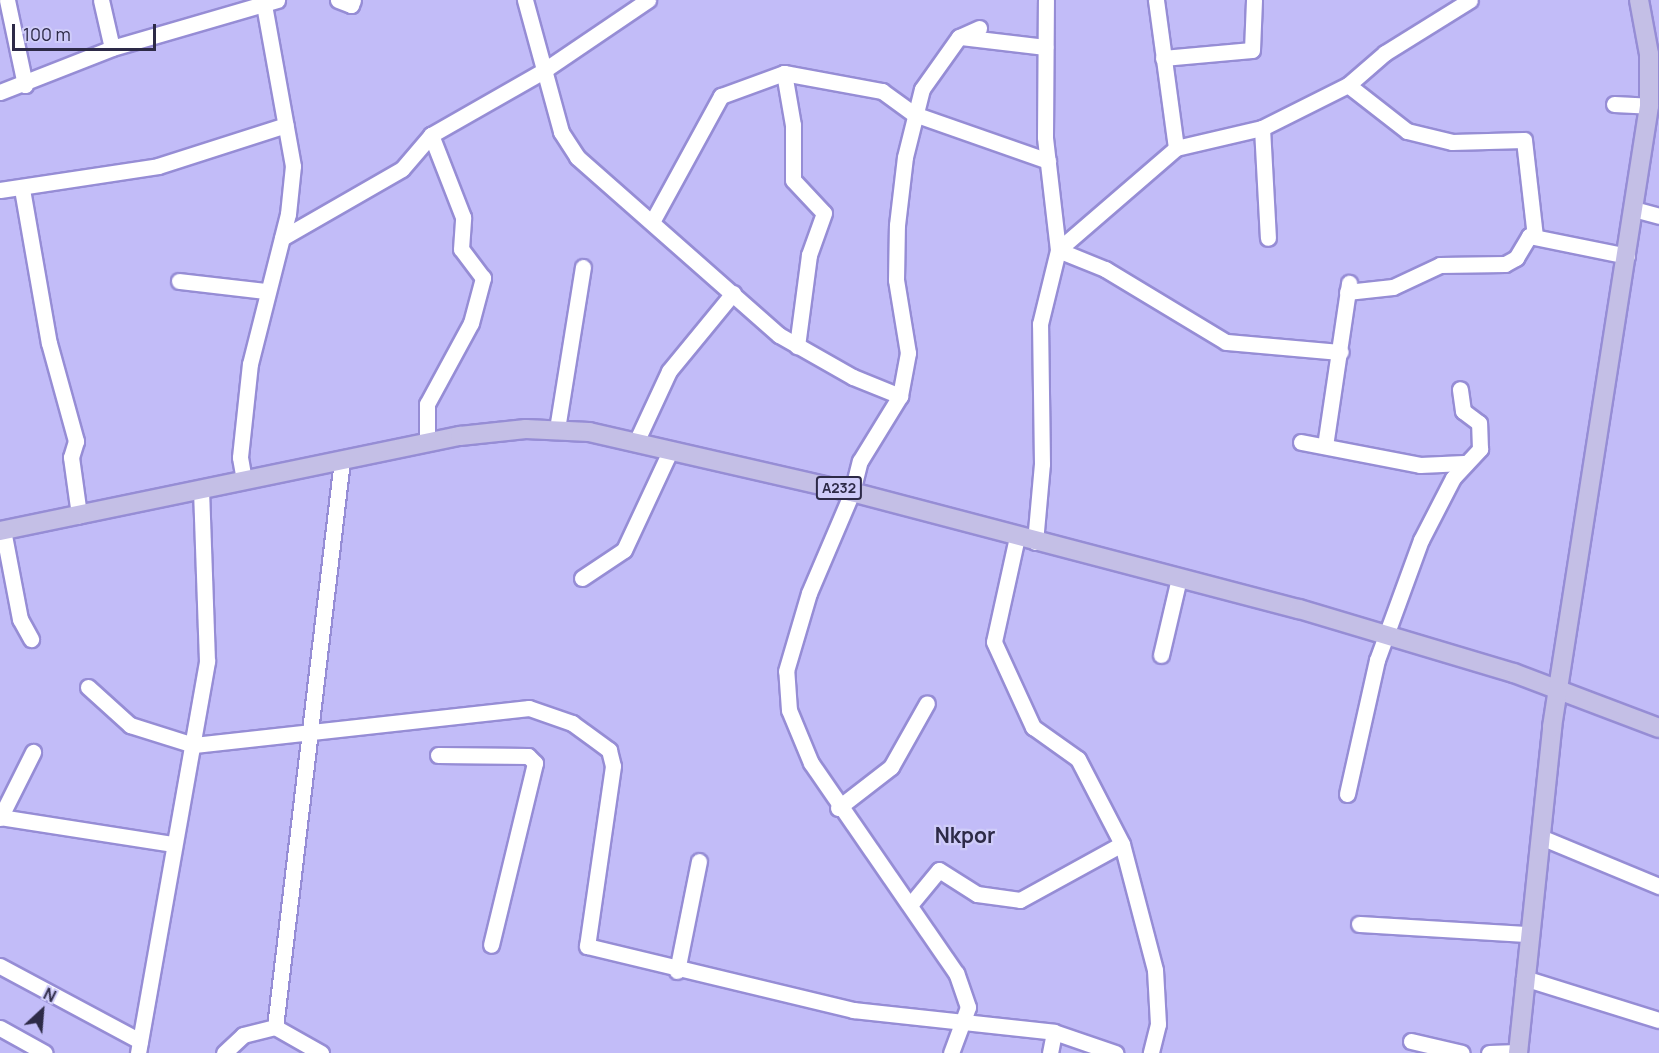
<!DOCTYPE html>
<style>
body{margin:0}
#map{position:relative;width:1659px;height:1053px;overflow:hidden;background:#c2bcf8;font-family:Manrope,sans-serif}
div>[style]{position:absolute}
.roads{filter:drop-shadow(2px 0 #968dd5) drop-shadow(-2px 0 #968dd5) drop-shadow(0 2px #968dd5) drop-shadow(0 -2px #968dd5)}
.minor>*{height:15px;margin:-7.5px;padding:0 7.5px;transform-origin:7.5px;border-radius:7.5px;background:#fff}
.major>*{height:18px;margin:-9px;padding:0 9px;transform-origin:9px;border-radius:9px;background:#c4bfe6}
span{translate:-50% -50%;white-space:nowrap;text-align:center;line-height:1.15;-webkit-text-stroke:4.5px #cfccf9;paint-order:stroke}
.shield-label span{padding:2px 4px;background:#cfccf9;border:2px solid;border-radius:4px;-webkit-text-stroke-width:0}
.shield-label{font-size:14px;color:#2d2a47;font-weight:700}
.district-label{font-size:21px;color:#2d2a47;font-weight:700}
.north{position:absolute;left:12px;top:981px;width:60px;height:60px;-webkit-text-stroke:4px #cfccf9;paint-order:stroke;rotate:26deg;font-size:16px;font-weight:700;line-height:24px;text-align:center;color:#2d2a47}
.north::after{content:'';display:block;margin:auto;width:21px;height:27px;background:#2d2a47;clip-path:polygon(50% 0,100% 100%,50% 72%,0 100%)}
.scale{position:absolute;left:12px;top:24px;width:144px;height:27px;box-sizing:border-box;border:3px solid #2d2a47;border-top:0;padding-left:8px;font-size:18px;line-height:21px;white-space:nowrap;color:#2d2a47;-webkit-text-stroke:4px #cfccf9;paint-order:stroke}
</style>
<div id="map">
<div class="roads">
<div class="minor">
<i style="left:7px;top:0;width:87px;rotate:78deg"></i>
<i style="left:101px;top:0;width:49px;rotate:77.1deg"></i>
<i style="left:338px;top:0;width:14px;rotate:21deg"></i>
<i style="left:351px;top:5px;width:5px;rotate:-68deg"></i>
<i style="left:525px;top:0;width:137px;rotate:74.7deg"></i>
<i style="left:561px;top:132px;width:30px;rotate:57deg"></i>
<i style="left:577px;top:157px;width:269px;rotate:41.4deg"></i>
<i style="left:779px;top:335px;width:85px;rotate:29.6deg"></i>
<i style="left:853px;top:377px;width:51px;rotate:22deg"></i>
<i style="left:1156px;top:0;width:149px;rotate:82.3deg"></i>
<i style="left:961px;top:37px;width:85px;rotate:6.8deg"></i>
<i style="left:1163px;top:58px;width:89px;rotate:-5.1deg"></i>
<i style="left:1252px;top:50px;width:50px;rotate:-87.7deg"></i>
<i style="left:784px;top:73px;width:53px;rotate:80.2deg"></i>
<i style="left:793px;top:125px;width:55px;rotate:90deg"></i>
<i style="left:793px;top:180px;width:45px;rotate:46.8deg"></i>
<i style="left:824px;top:213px;width:45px;rotate:109.7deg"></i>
<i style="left:809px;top:255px;width:92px;rotate:97.5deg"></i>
<i style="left:1348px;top:85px;width:75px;rotate:37.9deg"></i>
<i style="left:1407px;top:131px;width:46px;rotate:13.7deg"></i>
<i style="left:1452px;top:142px;width:72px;rotate:-1.6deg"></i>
<i style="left:1524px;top:140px;width:97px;rotate:83.5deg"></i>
<i style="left:0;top:92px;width:120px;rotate:-21.4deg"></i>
<i style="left:112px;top:48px;width:172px;rotate:-16.2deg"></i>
<i style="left:1614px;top:104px;width:35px;rotate:3deg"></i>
<i style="left:1262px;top:128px;width:110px;rotate:86.9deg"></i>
<i style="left:22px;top:189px;width:156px;rotate:80.1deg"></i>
<i style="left:49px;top:343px;width:102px;rotate:74.6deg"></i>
<i style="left:76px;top:441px;width:17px;rotate:107deg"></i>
<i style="left:71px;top:457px;width:59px;rotate:82.1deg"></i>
<i style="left:0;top:190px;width:160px;rotate:-8.6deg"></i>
<i style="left:158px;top:166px;width:134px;rotate:-17.8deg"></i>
<i style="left:1637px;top:210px;width:23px;rotate:15deg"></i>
<i style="left:652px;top:222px;width:144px;rotate:-61.3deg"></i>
<i style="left:721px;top:96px;width:67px;rotate:-20.1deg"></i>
<i style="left:784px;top:73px;width:100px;rotate:10.4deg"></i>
<i style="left:882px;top:91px;width:39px;rotate:36deg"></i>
<i style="left:914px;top:114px;width:142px;rotate:19.3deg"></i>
<i style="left:282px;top:238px;width:138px;rotate:-29.9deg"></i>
<i style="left:402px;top:169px;width:45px;rotate:-49.5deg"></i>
<i style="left:431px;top:135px;width:129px;rotate:-29.7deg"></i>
<i style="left:543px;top:71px;width:127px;rotate:-34.1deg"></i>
<i style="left:1058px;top:250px;width:156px;rotate:-40.8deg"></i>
<i style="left:1176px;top:148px;width:88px;rotate:-13.1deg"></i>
<i style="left:1262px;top:128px;width:96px;rotate:-26.6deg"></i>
<i style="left:1348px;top:85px;width:49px;rotate:-40.9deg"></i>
<i style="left:1385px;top:53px;width:100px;rotate:-31.9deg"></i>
<i style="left:1058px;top:250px;width:51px;rotate:22deg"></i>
<i style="left:1105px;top:269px;width:141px;rotate:31.1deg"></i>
<i style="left:1226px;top:342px;width:115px;rotate:5deg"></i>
<i style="left:179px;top:281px;width:88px;rotate:6.6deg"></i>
<i style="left:1347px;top:292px;width:46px;rotate:-6.2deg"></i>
<i style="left:1393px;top:287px;width:52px;rotate:-25.1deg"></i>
<i style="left:1440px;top:265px;width:65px;rotate:-0.9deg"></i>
<i style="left:1505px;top:264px;width:13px;rotate:-29deg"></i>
<i style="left:1516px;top:258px;width:26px;rotate:-59deg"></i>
<i style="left:1529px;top:236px;width:100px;rotate:11.5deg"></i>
<i style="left:557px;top:429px;width:164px;rotate:-80.9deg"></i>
<i style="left:637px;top:440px;width:76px;rotate:-65.1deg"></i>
<i style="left:669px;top:371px;width:101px;rotate:-50.6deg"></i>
<i style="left:427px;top:442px;width:38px;rotate:-90deg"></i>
<i style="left:427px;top:404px;width:92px;rotate:-61.5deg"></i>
<i style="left:471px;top:323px;width:47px;rotate:-75.1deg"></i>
<i style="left:483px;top:278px;width:36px;rotate:-127deg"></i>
<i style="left:461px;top:249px;width:32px;rotate:-86deg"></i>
<i style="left:463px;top:217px;width:88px;rotate:-111.3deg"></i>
<i style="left:1301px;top:442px;width:121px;rotate:10.9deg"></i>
<i style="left:1420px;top:465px;width:44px;rotate:-2.6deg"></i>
<i style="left:1325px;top:446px;width:165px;rotate:-81.6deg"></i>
<i style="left:244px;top:480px;width:23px;rotate:-100deg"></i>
<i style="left:240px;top:457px;width:94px;rotate:-83.9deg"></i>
<i style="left:250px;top:364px;width:155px;rotate:-75.8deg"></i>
<i style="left:288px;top:214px;width:48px;rotate:-84.1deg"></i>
<i style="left:293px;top:166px;width:169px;rotate:-100.2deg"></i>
<i style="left:3px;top:530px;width:91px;rotate:79.2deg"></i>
<i style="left:20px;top:619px;width:23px;rotate:61deg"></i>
<i style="left:1017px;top:537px;width:107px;rotate:102.4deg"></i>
<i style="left:994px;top:642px;width:94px;rotate:65.4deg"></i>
<i style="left:1033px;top:727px;width:55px;rotate:35.4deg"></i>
<i style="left:1078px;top:759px;width:96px;rotate:62.6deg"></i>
<i style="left:1122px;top:844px;width:130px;rotate:75.3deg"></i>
<i style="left:1155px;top:970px;width:54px;rotate:86.8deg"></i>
<i style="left:1158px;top:1024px;width:30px;rotate:104deg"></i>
<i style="left:1035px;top:542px;width:78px;rotate:-84.9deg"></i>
<i style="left:1042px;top:464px;width:140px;rotate:-90.8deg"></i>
<i style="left:1040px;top:324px;width:76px;rotate:-76.3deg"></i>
<i style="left:1058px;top:250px;width:114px;rotate:-96.6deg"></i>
<i style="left:1045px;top:137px;width:137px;rotate:-89.6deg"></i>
<i style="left:582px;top:578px;width:50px;rotate:-33.7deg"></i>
<i style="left:624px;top:550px;width:111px;rotate:-65deg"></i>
<i style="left:1161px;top:655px;width:79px;rotate:-76.8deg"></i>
<i style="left:88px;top:687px;width:57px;rotate:42.1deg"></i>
<i style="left:130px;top:725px;width:67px;rotate:17.4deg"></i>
<i style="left:194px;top:745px;width:337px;rotate:-6.3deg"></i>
<i style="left:529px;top:708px;width:46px;rotate:19.2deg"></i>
<i style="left:572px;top:723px;width:46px;rotate:36.1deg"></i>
<i style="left:609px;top:750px;width:16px;rotate:76deg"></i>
<i style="left:613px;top:766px;width:182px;rotate:98.2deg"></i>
<i style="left:587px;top:946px;width:274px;rotate:13.5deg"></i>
<i style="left:853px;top:1010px;width:202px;rotate:6.2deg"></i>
<i style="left:1054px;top:1032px;width:65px;rotate:19deg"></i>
<i style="left:438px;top:755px;width:90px;rotate:0.6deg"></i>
<i style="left:528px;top:756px;width:10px;rotate:45deg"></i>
<i style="left:535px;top:763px;width:187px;rotate:103.6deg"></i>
<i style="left:1347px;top:794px;width:137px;rotate:-77.4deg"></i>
<i style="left:1377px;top:660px;width:128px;rotate:-69.9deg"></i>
<i style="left:1421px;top:540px;width:70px;rotate:-62.7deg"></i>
<i style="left:1453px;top:478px;width:40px;rotate:-47deg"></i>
<i style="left:1480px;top:449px;width:26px;rotate:-92deg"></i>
<i style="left:1479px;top:423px;width:20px;rotate:-143deg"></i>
<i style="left:1463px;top:411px;width:22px;rotate:-98deg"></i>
<i style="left:838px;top:808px;width:67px;rotate:-37.7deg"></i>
<i style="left:891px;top:767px;width:73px;rotate:-60.6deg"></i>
<i style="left:0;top:817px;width:174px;rotate:8.9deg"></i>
<i style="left:0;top:818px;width:74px;rotate:-63.4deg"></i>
<i style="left:1543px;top:838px;width:126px;rotate:22.5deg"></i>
<i style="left:910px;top:905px;width:45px;rotate:-50.4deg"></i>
<i style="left:939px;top:870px;width:45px;rotate:32.3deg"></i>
<i style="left:977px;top:894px;width:43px;rotate:7.9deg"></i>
<i style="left:1020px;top:900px;width:116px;rotate:-28.8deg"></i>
<i style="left:1359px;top:924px;width:168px;rotate:3.4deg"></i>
<i style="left:0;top:966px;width:159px;rotate:28.2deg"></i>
<i style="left:677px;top:971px;width:112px;rotate:-78.7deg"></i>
<i style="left:1524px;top:978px;width:141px;rotate:17.3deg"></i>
<i style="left:275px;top:1027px;width:571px;rotate:-83.26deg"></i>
<i style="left:0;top:1028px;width:51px;rotate:29.1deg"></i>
<i style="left:1411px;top:1041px;width:52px;rotate:13.2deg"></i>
<i style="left:138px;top:1053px;width:398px;rotate:-80deg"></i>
<i style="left:207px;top:661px;width:172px;rotate:-92deg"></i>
<i style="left:224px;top:1053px;width:26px;rotate:-43deg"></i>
<i style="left:243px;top:1035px;width:33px;rotate:-14deg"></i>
<i style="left:275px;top:1027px;width:53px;rotate:29.5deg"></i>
<i style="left:951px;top:1053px;width:49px;rotate:-69.7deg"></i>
<i style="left:968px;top:1007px;width:36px;rotate:-109deg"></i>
<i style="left:956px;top:973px;width:255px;rotate:-124.6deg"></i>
<i style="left:811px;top:763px;width:57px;rotate:-112.5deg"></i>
<i style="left:789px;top:710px;width:39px;rotate:-94deg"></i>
<i style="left:786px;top:671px;width:81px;rotate:-73.6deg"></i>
<i style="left:809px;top:593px;width:110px;rotate:-66.9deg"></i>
<i style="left:852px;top:492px;width:32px;rotate:-76deg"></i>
<i style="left:860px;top:461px;width:76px;rotate:-58.4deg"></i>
<i style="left:900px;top:396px;width:44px;rotate:-79.5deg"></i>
<i style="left:908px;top:353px;width:74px;rotate:-99.3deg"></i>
<i style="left:896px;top:280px;width:55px;rotate:-89deg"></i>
<i style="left:897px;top:225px;width:68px;rotate:-83.3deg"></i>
<i style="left:905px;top:157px;width:70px;rotate:-76deg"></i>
<i style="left:922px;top:89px;width:64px;rotate:-54.6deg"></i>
<i style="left:959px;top:37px;width:22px;rotate:-24deg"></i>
<i style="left:1050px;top:1053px;width:21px;rotate:-79deg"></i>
<i style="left:1489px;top:1053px;width:29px;rotate:-2deg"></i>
</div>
<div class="major">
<i style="left:0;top:531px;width:470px;rotate:-11.7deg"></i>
<i style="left:460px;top:436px;width:66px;rotate:-6.1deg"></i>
<i style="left:526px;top:429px;width:63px;rotate:2.7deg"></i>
<i style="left:589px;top:432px;width:270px;rotate:12.9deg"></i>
<i style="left:852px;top:492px;width:462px;rotate:14.7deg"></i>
<i style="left:1299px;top:609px;width:224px;rotate:16.6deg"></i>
<i style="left:1514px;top:673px;width:155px;rotate:20.8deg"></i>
<i style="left:1518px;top:1053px;width:328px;rotate:-84deg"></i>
<i style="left:1552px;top:727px;width:629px;rotate:-81.12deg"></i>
<i style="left:1649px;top:106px;width:52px;rotate:-90deg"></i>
<i style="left:1649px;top:54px;width:55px;rotate:-100.5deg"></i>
</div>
</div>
<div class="shield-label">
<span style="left:839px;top:488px">A232</span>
</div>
<div class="district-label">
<span style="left:965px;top:835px">Nkpor</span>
</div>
<div class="north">N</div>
<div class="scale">100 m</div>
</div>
